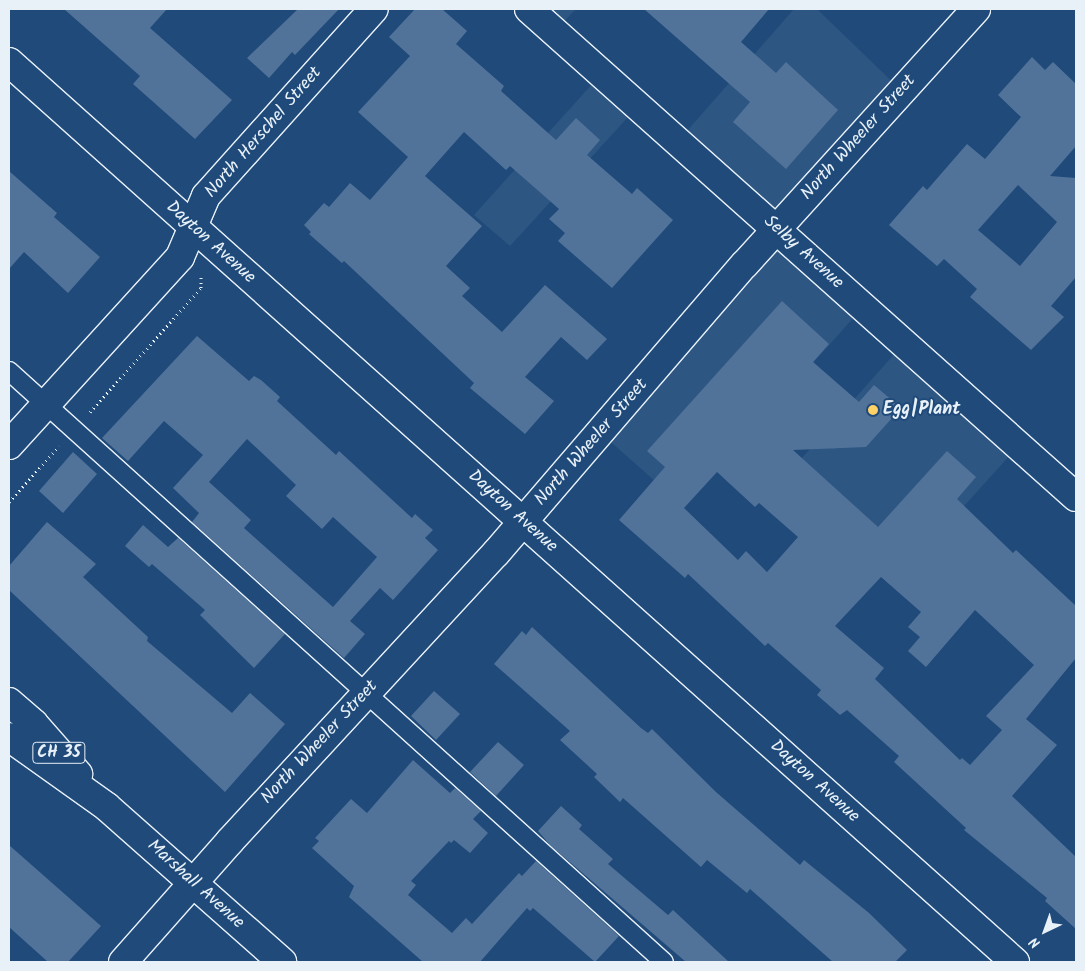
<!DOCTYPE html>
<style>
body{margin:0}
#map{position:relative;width:1085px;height:971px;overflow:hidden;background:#1f4a7a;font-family:Kalam,sans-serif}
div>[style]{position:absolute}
.built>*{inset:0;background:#2e5683}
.building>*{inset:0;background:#517399}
.path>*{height:3px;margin-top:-1.5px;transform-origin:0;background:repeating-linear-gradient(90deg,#e8f1f8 0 1px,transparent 0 5px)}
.roads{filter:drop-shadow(1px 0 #e8f1f8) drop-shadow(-1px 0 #e8f1f8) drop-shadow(0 1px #e8f1f8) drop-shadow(0 -1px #e8f1f8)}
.lane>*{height:18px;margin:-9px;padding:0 9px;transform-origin:9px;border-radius:9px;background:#1f4a7a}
.street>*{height:28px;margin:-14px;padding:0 14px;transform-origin:14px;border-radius:14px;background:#1f4a7a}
.secondary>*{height:28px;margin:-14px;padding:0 14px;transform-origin:14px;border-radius:14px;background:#1f4a7a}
.primary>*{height:28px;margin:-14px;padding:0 14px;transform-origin:14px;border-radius:14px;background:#1f4a7a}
.dots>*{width:14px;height:14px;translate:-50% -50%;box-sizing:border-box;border:2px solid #1f4a7a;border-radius:50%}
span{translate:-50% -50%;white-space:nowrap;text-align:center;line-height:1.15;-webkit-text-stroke:4px #1f4a7a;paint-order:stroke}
.shield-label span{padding:1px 4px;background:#1f4a7a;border:1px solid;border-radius:4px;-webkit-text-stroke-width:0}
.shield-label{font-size:16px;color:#e8f1f8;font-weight:700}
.street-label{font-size:18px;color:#e8f1f8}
.poi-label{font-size:18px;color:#e8f1f8;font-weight:700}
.left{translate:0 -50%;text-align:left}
.frame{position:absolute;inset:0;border:10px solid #e8f1f8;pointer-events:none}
.north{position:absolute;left:1020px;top:906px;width:50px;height:50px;-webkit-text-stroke:4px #1f4a7a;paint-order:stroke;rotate:222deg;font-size:14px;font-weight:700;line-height:20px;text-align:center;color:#e8f1f8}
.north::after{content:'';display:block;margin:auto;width:18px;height:22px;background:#e8f1f8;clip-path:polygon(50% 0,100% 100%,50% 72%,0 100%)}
</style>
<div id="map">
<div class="built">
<i style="clip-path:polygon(520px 9px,576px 9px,550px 36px)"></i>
<i style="clip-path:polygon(794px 9px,817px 9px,906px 95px,782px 231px,864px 306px,684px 507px,602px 434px,782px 232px,680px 139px)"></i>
<i style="clip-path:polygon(604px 71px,640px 104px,510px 246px,474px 215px)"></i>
<i style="clip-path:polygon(905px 342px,1020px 444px,892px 586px,777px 486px)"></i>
</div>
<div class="building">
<i style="clip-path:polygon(64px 9px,167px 9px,150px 28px,232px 100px,195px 139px,133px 84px,140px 76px)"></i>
<i style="clip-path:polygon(298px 9px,339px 9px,295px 55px,292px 52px,269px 78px,247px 58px)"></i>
<i style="clip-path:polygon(415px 9px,442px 9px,467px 31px,456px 44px,504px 86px,501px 91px,556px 140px,576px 118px,600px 140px,587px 155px,632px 194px,637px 188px,673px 220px,612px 288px,558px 241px,565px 233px,549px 219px,559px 209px,510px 166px,506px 170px,464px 132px,425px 176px,482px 226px,446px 266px,470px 288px,462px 296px,502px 332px,545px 285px,607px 339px,587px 360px,561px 337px,525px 377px,554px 401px,525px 434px,470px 388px,474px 383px,344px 261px,342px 263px,309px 234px,311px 232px,304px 225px,324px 203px,329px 207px,350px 183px,370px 200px,408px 157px,358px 112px,410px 56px,389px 37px)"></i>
<i style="clip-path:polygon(644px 9px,769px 9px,741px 42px,776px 73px,786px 62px,838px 110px,786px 169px,733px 122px,750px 102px)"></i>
<i style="clip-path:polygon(evenodd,1032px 57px,1045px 70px,1053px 62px,1076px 84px,1076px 146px,1050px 176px,1076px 178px,1076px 277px,1051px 306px,1064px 317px,1031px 350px,970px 297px,977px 289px,944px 259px,937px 266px,889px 225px,923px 186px,927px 190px,967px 144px,985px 159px,1021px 117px,998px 95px,1032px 57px,1018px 185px,1057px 222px,1020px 266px,978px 230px,1018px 185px)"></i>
<i style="clip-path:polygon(9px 171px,57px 213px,54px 217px,100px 257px,68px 293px,24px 252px,9px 269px)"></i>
<i style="clip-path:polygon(evenodd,782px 301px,829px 344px,813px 362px,859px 402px,874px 385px,901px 408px,866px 447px,793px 450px,878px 527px,947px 451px,976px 477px,957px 499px,1013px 553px,1016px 550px,1076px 606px,1076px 658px,1026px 719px,1057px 745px,1012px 796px,1076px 857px,1076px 929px,1045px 901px,1047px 898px,964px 830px,966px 828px,894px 762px,899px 756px,847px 710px,840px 715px,817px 695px,821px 690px,768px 643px,765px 646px,688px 574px,685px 578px,619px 520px,665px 467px,647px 451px,782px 301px,717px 472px,755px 507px,759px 503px,798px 537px,767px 572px,746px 551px,738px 560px,684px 508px,717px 472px,782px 301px,881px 577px,921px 612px,908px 627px,920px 637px,908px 651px,926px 667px,975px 610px,1034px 665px,986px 716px,1002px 730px,970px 765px,962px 758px,960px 760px,875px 679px,884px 668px,835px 626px,881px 577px)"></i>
<i style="clip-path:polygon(evenodd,197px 336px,249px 381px,254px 376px,261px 380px,280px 397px,277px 401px,336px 455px,339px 451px,412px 518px,415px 514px,433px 530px,425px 538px,438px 550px,393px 600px,380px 588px,350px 621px,365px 634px,344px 658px,192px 522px,199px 513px,173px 488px,203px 455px,164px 421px,128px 461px,102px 438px,197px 336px,247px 439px,296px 485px,286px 496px,322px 529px,333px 517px,377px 557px,333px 607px,244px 528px,251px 520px,209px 482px,247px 439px)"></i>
<i style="clip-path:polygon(73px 452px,97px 474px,63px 513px,39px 491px)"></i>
<i style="clip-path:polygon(47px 522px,96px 564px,83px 577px,148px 637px,147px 641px,232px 713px,250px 693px,285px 724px,225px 792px,9px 590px,9px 566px)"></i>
<i style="clip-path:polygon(143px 525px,168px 547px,178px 538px,285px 634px,254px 668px,200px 615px,205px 610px,152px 564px,149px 567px,125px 546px)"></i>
<i style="clip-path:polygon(532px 627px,641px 728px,648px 733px,652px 729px,716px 792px,800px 865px,804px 860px,869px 913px,907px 950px,895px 962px,833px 962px,750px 889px,747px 893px,707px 860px,701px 867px,623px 798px,620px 802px,594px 777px,597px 774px,560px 740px,570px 731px,494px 664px,522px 631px,526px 635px)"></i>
<i style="clip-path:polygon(434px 691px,460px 714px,436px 740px,411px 716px)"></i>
<i style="clip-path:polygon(498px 742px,524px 765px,496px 796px,470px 772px)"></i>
<i style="clip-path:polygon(413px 760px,450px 793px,455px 788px,481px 811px,473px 819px,488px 833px,470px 853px,454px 840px,451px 843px,449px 841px,411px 881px,416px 885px,408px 895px,452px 933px,466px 918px,472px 924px,519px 873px,522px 876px,536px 861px,619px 936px,595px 962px,533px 908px,530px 911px,527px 908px,480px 962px,423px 962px,349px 897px,354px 886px,312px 848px,319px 841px,315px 838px,351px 799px,367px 813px)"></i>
<i style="clip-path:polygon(561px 806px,582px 825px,579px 829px,613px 859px,608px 864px,668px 915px,673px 910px,729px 962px,686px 962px,550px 845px,538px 831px)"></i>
<i style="clip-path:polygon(9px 845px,101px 926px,68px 962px,48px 962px,9px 927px)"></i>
</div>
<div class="path">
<i style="left:90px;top:412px;width:166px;rotate:-48.2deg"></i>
<i style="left:201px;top:288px;width:12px;rotate:-90deg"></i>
<i style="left:9px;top:502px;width:75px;rotate:-48.2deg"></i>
</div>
<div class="roads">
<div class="lane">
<i style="left:9px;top:371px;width:882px;rotate:42.06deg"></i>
</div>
<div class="street">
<i style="left:9px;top:62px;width:1350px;rotate:41.82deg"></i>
<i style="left:9px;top:445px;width:254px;rotate:-47.7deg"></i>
<i style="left:180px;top:257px;width:66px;rotate:-66.9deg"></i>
<i style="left:206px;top:196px;width:251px;rotate:-48.1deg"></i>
<i style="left:123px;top:962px;width:162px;rotate:-48.5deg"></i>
<i style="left:230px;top:841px;width:392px;rotate:-47.3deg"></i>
<i style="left:496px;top:553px;width:381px;rotate:-49.3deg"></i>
<i style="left:745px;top:264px;width:344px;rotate:-47.8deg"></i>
</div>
<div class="secondary">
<i style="left:529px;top:9px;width:733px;rotate:41.74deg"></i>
</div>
<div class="primary">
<i style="left:9px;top:702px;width:33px;rotate:41deg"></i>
<i style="left:34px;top:724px;width:67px;rotate:48.7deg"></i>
<i style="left:9px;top:737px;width:120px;rotate:35.5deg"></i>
<i style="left:107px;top:807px;width:234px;rotate:41.5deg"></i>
</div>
</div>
<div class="dots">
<i style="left:873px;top:410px;background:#ffd166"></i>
</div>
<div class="shield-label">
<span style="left:59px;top:753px">CH 35</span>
</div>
<div class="street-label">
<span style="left:264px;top:133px;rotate:-49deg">North Herschel Street</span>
<span style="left:859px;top:138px;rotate:-48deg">North Wheeler Street</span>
<span style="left:210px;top:243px;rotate:42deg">Dayton Avenue</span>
<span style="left:803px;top:253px;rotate:42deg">Selby Avenue</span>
<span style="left:592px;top:443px;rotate:-49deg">North Wheeler Street</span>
<span style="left:512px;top:512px;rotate:42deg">Dayton Avenue</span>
<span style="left:320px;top:743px;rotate:-47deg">North Wheeler Street</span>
<span style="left:814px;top:782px;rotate:42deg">Dayton Avenue</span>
<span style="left:195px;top:885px;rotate:42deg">Marshall Avenue</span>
</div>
<div class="poi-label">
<span class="left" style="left:883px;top:410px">Egg|Plant</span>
</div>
<div class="frame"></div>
<div class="north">N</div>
</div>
